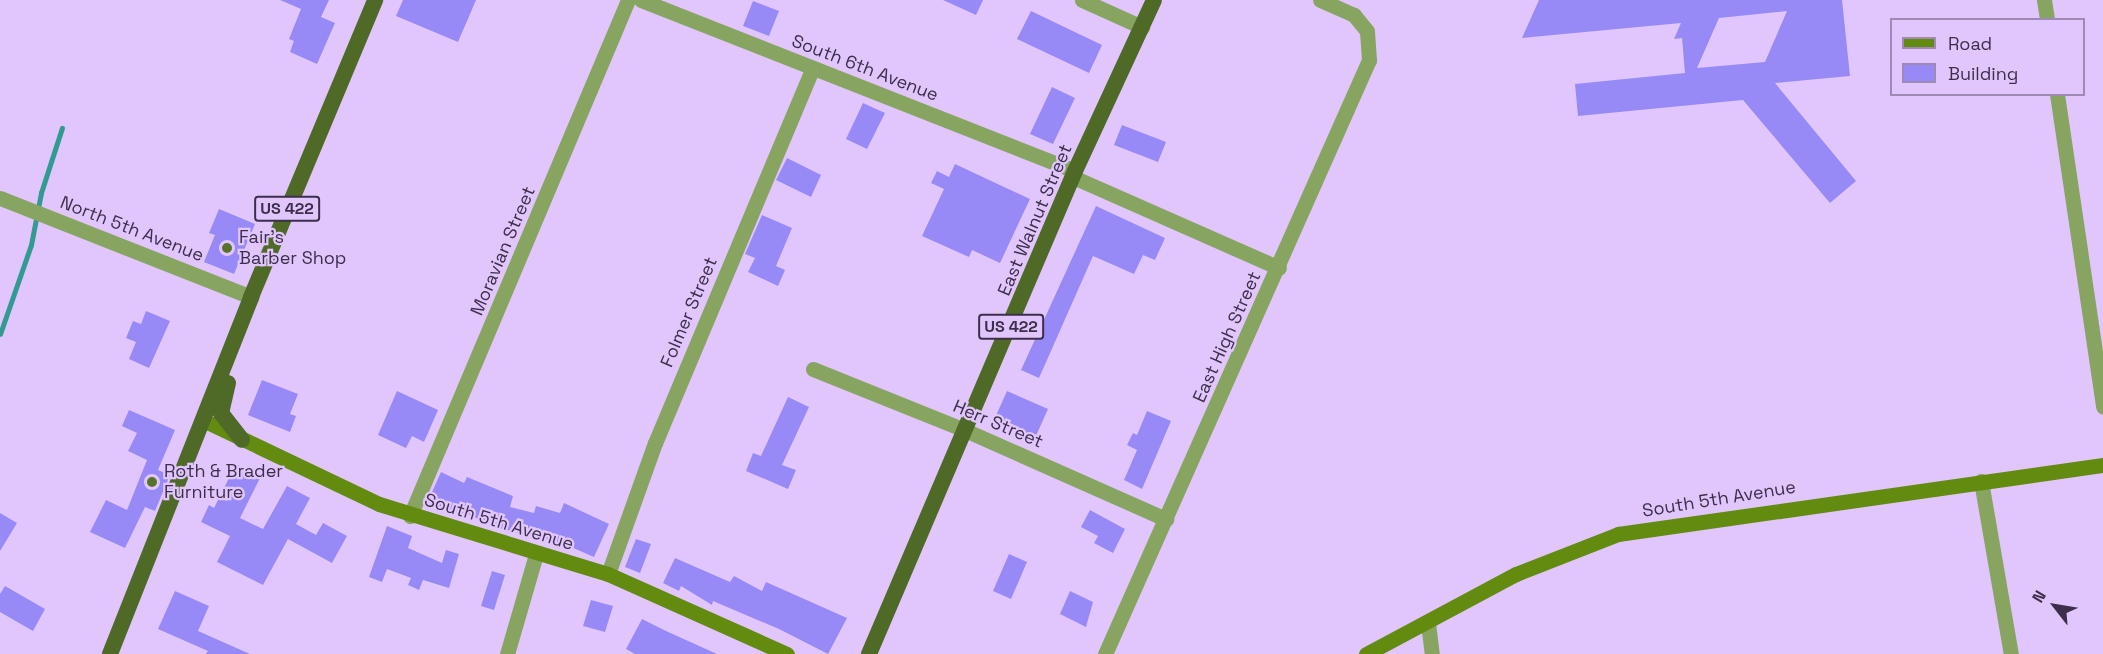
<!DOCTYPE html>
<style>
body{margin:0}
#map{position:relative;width:2103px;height:654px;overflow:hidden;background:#e1c6fd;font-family:"Space Grotesk",sans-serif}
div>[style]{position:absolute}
.stream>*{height:4.5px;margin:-2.25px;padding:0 2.25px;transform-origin:2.25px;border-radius:2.25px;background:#339a91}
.building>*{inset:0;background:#978af6}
.minor>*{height:15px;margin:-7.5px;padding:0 7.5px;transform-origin:7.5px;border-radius:7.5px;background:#88a461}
.tertiary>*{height:15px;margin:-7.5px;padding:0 7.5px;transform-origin:7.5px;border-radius:7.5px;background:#88a461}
.secondary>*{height:15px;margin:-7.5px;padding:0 7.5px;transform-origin:7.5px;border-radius:7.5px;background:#638b10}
.trunk>*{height:16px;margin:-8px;padding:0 8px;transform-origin:8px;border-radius:8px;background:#4f6926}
.dots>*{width:16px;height:16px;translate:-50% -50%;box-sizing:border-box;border:3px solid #e1c6fd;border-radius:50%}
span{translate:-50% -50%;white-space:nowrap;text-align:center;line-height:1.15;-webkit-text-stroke:4.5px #e1c6fd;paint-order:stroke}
.shield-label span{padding:2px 4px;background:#e1c6fd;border:2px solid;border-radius:4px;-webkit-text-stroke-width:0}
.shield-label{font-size:16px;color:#3d2f4a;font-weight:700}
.street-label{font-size:18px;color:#3d2f4a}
.poi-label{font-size:18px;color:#3d2f4a}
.left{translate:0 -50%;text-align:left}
.legend{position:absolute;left:1890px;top:18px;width:195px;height:78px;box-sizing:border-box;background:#e1c6fd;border:2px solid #9f8ab5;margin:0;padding:8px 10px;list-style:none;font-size:18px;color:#3d2f4a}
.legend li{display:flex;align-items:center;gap:12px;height:30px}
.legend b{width:30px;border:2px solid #9f8ab5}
.north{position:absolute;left:2025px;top:576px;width:60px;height:60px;-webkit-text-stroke:4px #e1c6fd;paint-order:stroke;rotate:301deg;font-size:16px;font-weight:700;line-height:24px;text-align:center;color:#3d2f4a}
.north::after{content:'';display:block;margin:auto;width:21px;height:27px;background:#3d2f4a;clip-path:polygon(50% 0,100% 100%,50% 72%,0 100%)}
</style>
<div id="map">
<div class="stream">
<i style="left:0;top:334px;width:94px;rotate:-70.8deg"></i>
<i style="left:31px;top:245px;width:53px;rotate:-79.1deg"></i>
<i style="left:41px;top:193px;width:68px;rotate:-72.1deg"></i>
</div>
<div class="building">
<i style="clip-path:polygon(280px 0,329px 0,321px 17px,335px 23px,317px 64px,290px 52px,294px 41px,289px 39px,301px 9px)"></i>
<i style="clip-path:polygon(403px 0,476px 0,458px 42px,396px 16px)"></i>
<i style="clip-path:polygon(943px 0,983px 0,976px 15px)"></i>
<i style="clip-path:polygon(evenodd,1539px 0,1842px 0,1850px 76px,1775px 83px,1856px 181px,1830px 203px,1743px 100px,1578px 116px,1575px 84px,1685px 73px,1682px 38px,1674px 39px,1681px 23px,1522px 38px,1539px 0,1787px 11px,1765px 62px,1697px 68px,1719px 18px,1787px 11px)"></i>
<i style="clip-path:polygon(753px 1px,779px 11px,769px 36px,743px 26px)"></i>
<i style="clip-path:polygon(1031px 11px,1102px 45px,1089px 73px,1017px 39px)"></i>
<i style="clip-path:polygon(1052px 87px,1075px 98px,1053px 144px,1030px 134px)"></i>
<i style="clip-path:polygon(863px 103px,885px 113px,867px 149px,846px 139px)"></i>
<i style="clip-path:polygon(1122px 125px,1166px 142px,1158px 162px,1114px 145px)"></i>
<i style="clip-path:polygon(787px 158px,821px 175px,811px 197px,776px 180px)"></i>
<i style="clip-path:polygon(955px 164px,1030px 199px,1000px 263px,972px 250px,969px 257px,922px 236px,944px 189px,931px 183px,937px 171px,949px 177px)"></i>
<i style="clip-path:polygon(1096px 206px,1165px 238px,1155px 260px,1143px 255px,1134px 274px,1093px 256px,1039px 378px,1021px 370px)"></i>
<i style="clip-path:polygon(219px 209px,255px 224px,234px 274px,204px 262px,215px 235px,209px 233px)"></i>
<i style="clip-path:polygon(762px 215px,792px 228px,776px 266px,785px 270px,778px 286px,748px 272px,755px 258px,745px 254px)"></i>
<i style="clip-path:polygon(146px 311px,170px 321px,149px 368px,129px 359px,136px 342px,126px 338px,133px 321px,141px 324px)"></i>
<i style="clip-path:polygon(262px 380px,298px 394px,290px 414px,296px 416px,290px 432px,248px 415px)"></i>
<i style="clip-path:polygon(397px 391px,438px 410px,424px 442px,412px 436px,406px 448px,378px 435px)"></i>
<i style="clip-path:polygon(1007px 391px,1048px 409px,1035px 438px,994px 420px)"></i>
<i style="clip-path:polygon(788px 397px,809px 407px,782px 465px,796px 470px,788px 489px,746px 471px,753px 453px,761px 456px)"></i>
<i style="clip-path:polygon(129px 410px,175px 430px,158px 470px,170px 475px,155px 511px,145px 507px,125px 548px,90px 532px,106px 500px,127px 510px,147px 460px,128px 451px,137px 433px,122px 426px)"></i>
<i style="clip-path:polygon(1147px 411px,1171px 421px,1142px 489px,1124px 480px,1137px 450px,1127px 445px,1133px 433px,1137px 435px)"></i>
<i style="clip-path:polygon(236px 464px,261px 476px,240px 518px,263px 529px,287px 486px,310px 498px,296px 524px,316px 535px,323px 523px,347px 536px,332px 563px,288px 539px,263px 585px,217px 562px,230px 536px,201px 522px,209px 505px,214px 508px)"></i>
<i style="clip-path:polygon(441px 472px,464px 483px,467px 477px,513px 496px,510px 507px,534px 513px,536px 506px,560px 513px,564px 503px,609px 524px,594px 557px,571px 547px,570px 551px,549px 543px,550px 540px,502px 529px,467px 514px,465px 517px,428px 501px)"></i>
<i style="clip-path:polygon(1090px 510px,1125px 529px,1113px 553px,1094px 543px,1098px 536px,1081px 527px)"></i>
<i style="clip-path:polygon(0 513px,17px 523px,0 551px)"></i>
<i style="clip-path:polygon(387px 526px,412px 536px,408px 548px,442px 563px,446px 550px,459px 554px,449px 588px,423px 580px,419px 590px,408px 585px,411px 578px,387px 569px,382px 582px,369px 577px)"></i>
<i style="clip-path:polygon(636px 539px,651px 544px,640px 573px,625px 567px)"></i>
<i style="clip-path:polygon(1009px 554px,1027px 562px,1011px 599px,993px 591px)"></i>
<i style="clip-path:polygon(675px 558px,730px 582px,734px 576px,762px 591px,766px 582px,847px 618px,828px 654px,779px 629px,713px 601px,712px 605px,681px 586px,679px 591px,663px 583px)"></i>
<i style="clip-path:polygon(492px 571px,505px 575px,494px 610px,481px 606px)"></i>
<i style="clip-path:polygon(5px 586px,45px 609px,33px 631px,0 612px,0 594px)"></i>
<i style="clip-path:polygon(175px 591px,209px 606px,198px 631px,250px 654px,206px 654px,208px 651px,158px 629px)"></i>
<i style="clip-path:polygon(1070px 591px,1093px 602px,1086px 627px,1060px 614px)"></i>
<i style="clip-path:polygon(591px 600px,613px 606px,605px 632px,583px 626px)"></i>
<i style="clip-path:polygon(642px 619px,666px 631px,717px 654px,635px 654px,626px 649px)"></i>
</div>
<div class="minor">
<i style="left:641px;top:0;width:466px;rotate:21.5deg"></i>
<i style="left:1082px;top:0;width:66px;rotate:24.2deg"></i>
<i style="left:1073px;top:177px;width:225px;rotate:23.8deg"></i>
<i style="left:813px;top:369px;width:166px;rotate:21.9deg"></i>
<i style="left:967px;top:431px;width:218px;rotate:23.9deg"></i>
<i style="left:1981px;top:481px;width:176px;rotate:80.2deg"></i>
<i style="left:410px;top:516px;width:560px;rotate:-67.1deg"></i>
<i style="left:608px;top:574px;width:139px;rotate:-70.3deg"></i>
<i style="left:655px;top:443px;width:407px;rotate:-67.2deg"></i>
<i style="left:507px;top:654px;width:104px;rotate:-73.8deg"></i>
<i style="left:1105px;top:654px;width:650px;rotate:-66.04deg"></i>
<i style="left:1369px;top:60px;width:29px;rotate:-94deg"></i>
<i style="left:1367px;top:31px;width:21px;rotate:-129deg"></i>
<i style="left:1354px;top:15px;width:37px;rotate:-156deg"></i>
</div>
<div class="tertiary">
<i style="left:2044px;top:0;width:20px;rotate:81deg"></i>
<i style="left:2057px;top:94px;width:316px;rotate:81.6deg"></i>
<i style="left:0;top:198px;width:270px;rotate:21.5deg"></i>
<i style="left:1428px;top:623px;width:31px;rotate:83deg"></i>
</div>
<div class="secondary">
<i style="left:203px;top:420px;width:195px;rotate:25.5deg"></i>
<i style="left:379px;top:504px;width:239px;rotate:17deg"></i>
<i style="left:608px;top:574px;width:196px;rotate:24.1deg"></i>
<i style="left:1366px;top:654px;width:170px;rotate:-28.1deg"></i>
<i style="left:1516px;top:574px;width:110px;rotate:-21.4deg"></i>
<i style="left:1618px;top:534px;width:490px;rotate:-8.1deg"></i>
</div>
<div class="trunk">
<i style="left:228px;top:383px;width:31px;rotate:103deg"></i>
<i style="left:221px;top:413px;width:34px;rotate:52deg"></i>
<i style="left:110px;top:654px;width:384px;rotate:-68.4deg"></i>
<i style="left:251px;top:297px;width:322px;rotate:-67.3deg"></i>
<i style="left:869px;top:654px;width:525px;rotate:-66.9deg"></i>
<i style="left:1075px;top:171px;width:188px;rotate:-65.2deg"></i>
</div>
<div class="dots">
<i style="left:227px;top:248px;background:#577328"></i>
<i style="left:152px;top:482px;background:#577328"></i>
</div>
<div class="shield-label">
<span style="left:287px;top:209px">US 422</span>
<span style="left:1011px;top:327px">US 422</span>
</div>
<div class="street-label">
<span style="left:865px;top:68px;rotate:21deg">South 6th Avenue</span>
<span style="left:1035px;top:220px;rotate:-67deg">East Walnut Street</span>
<span style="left:132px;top:229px;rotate:21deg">North 5th Avenue</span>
<span style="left:503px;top:251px;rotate:-67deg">Moravian Street</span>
<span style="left:689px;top:312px;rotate:-67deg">Folmer Street</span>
<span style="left:1227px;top:337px;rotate:-66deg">East High Street</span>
<span style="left:998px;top:424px;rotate:23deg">Herr Street</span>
<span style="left:1719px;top:499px;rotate:-9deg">South 5th Avenue</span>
<span style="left:499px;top:522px;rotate:17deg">South 5th Avenue</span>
</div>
<div class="poi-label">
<span class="left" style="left:239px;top:248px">Fair's<br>Barber Shop</span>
<span class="left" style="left:164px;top:482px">Roth &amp; Brader<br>Furniture</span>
</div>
<ul class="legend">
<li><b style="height:8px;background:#638b10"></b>Road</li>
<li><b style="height:16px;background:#978af6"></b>Building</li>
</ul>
<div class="north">N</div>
</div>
